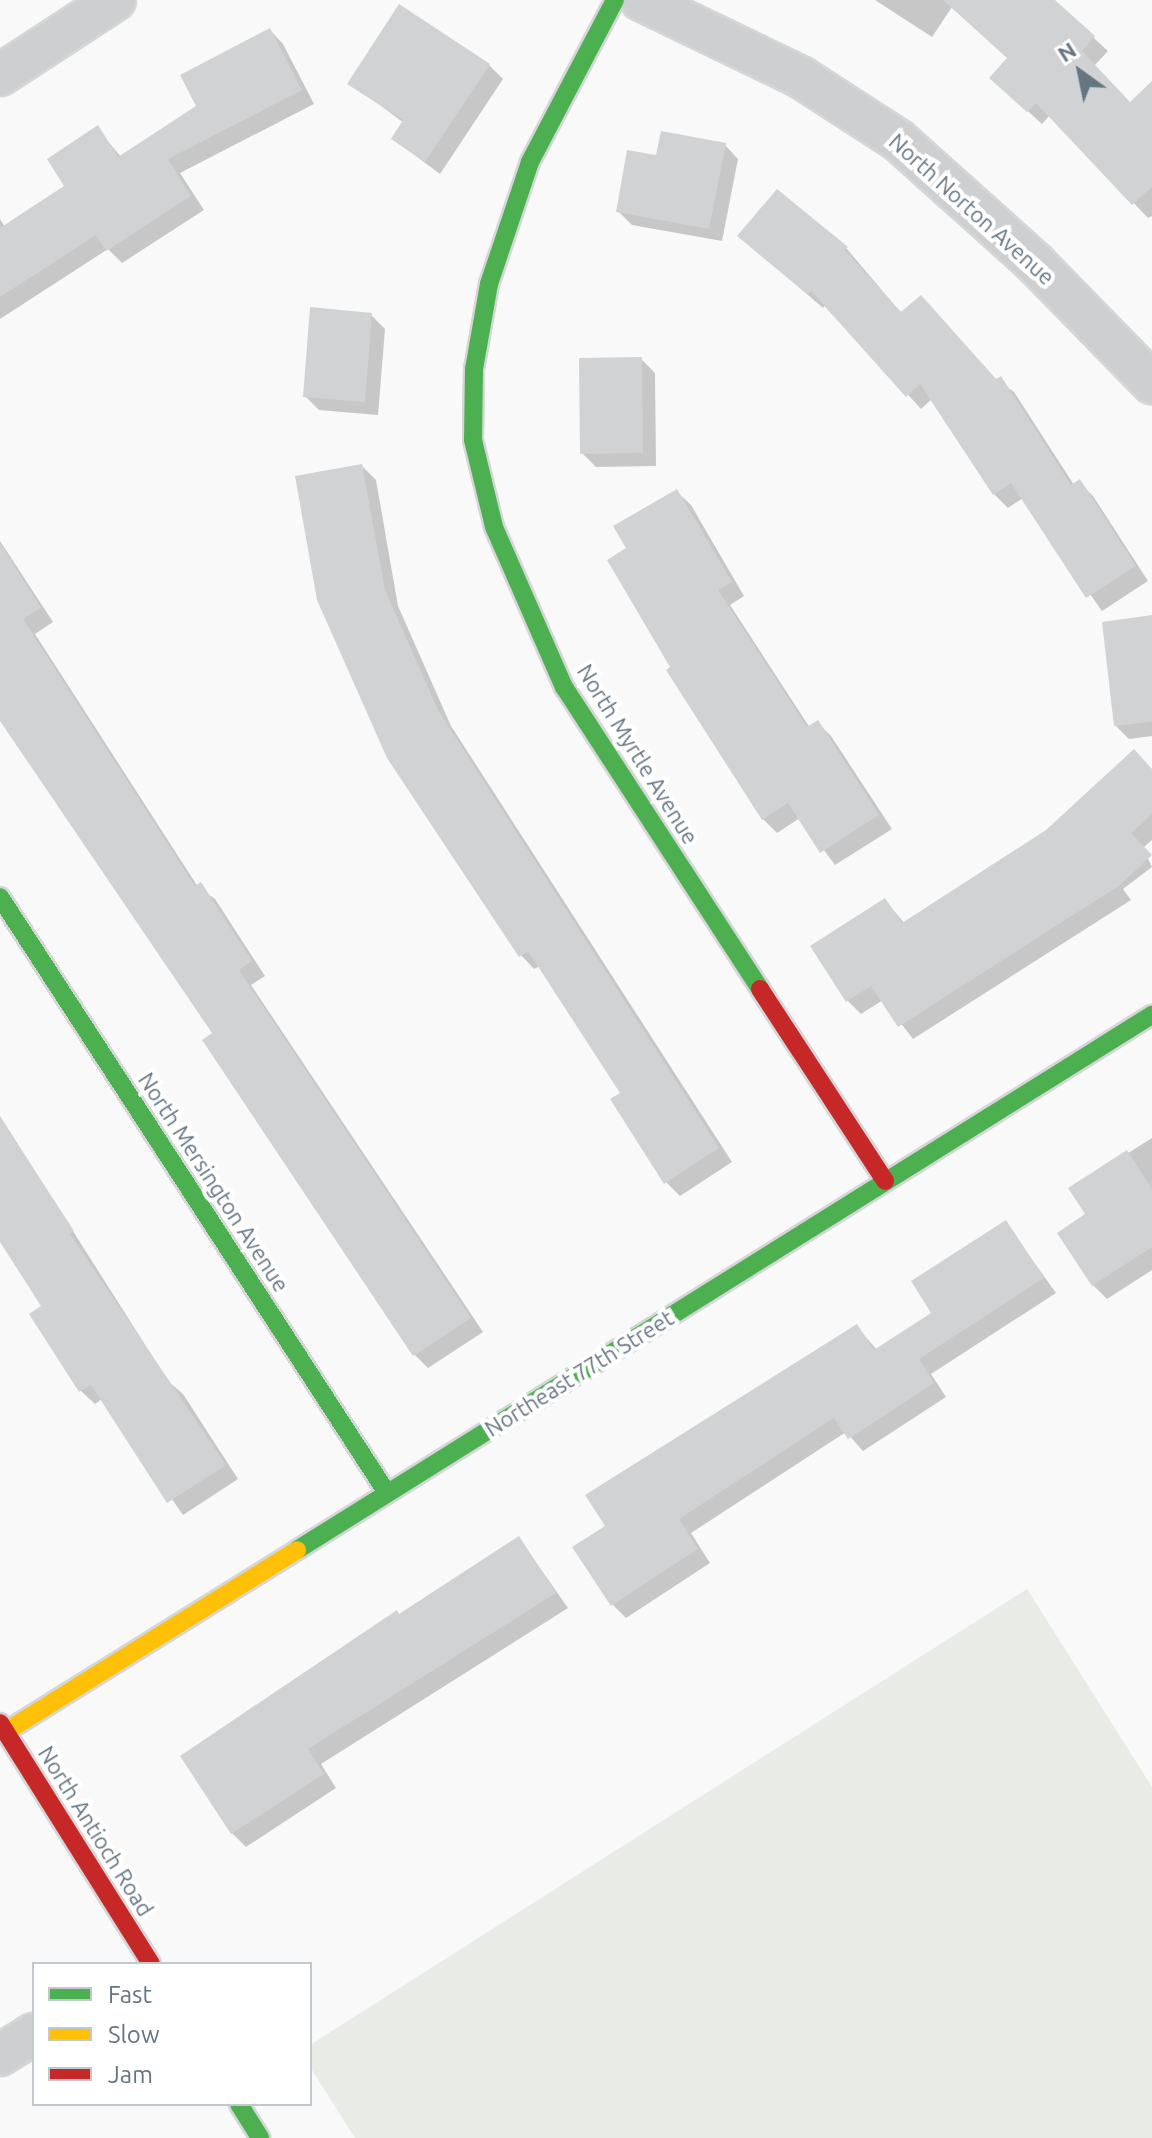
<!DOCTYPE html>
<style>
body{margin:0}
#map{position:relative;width:1152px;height:2138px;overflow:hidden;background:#f9f9f9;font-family:Ubuntu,sans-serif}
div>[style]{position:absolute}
.green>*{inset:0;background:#e8ebe6}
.shadow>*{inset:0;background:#0003}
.building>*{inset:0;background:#d0d2d3}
.roads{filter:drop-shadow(2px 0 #d5d6d7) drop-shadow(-2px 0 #d5d6d7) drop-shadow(0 2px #d5d6d7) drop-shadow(0 -2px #d5d6d7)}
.street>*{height:40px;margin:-20px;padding:0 20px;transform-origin:20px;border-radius:20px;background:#cecfd0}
.fast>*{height:18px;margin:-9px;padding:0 9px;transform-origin:9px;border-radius:9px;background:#4caf50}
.slow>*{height:18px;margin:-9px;padding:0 9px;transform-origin:9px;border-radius:9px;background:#ffc107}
.jam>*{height:18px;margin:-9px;padding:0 9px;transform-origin:9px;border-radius:9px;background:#c62828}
span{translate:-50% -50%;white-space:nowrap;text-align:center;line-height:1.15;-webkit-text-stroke:8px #fff;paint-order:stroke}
.street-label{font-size:22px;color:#657683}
.legend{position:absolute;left:32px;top:1962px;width:280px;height:144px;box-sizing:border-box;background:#fff;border:2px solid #c1c8cd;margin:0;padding:10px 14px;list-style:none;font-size:24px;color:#657683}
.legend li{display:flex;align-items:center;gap:16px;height:40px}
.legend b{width:40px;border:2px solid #c1c8cd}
.north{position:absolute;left:1040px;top:32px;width:80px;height:80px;-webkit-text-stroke:6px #fff;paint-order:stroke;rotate:327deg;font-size:22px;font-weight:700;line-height:32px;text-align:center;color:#657683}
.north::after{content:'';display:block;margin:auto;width:28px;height:36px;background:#657683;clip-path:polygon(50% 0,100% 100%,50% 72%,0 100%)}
</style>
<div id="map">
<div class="green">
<i style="clip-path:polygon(1027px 1589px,1152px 1787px,1152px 2138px,355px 2138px,310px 2067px,310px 2045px)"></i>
</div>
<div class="shadow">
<i style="clip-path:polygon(875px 0,1052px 0,1108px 51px,1094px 66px,1130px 104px,1152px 83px,1152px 216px,1148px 218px,1050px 115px,1042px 124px,1006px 91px,1010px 58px,952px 7px,932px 37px)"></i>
<i style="clip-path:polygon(270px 30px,283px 44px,314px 104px,180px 173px,204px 210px,122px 263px,108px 249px,0 319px,0 219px,5px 227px,67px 187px,97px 128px,121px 157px,199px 106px)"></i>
<i style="clip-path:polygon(489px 65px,503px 79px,440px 174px,393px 139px,404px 123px,350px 83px)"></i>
<i style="clip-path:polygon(725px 145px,738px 159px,722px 241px,632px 225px,618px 211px,658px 157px)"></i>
<i style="clip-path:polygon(777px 191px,847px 249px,902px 314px,1014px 392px,1074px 485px,1079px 482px,1093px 496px,1148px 581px,1102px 611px,1023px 498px,1008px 508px,994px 494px,932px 399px,921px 409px,826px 304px,823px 308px,740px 236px)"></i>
<i style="clip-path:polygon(371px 315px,385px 329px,378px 415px,319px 410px,305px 396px)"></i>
<i style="clip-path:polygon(641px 359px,655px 373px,656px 466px,596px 467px,582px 453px)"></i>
<i style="clip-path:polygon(362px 466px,376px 480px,398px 606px,451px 726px,732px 1162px,680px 1196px,666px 1182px,623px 1093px,540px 966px,534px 969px,521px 955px,389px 757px)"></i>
<i style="clip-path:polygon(677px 492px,691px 505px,744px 596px,730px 605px,810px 728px,818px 723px,831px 736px,892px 829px,835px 865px,800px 818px,777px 833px,763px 819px,672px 668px,629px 548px)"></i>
<i style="clip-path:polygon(0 541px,53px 622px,35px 634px,198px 887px,215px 899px,265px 976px,251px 985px,483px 1332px,428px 1368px,414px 1354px,215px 1034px,0 714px)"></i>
<i style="clip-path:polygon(1152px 617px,1152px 736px,1129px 739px,1115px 725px)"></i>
<i style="clip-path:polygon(1152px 770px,1152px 840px,1143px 848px,1152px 867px,1123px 889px,1131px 900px,913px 1039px,883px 1000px,861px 1014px,848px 1001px,885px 900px,905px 924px)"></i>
<i style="clip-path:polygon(0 1116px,168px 1381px,183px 1394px,238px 1479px,183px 1515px,102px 1399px,95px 1404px,81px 1391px,44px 1306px,0 1238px)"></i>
<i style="clip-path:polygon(1152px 1138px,1152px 1270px,1107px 1299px,1093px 1285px,1088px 1215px,1071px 1189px)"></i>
<i style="clip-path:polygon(1005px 1222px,1056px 1293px,931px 1374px,946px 1397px,863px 1451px,846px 1432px,691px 1533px,710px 1563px,626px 1618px,612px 1604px,608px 1526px,857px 1327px,877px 1350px,934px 1313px)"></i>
<i style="clip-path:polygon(519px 1538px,568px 1608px,321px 1764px,336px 1788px,246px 1847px,232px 1833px,400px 1616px)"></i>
</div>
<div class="building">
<i style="clip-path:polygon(943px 0,1055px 0,1095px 36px,1082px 51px,1130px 102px,1152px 81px,1152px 187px,1132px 205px,1036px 103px,1027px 112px,989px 78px,1007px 58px)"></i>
<i style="clip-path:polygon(399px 4px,490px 64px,425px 162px,391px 139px,403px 120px,347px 84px)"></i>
<i style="clip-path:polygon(270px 28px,302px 90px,168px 159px,191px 196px,106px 251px,96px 235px,0 297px,0 228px,64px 186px,47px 159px,98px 125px,118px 157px,196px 106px,180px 75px)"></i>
<i style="clip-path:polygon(661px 131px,726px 143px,709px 229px,616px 212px,627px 150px,656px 155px)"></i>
<i style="clip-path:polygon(777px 189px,848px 247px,845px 250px,901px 312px,921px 295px,996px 379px,1001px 376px,1071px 485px,1080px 479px,1136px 566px,1086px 598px,1011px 483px,993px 495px,920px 384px,906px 397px,811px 291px,808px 295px,737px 236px)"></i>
<i style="clip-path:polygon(310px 307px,372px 313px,365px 402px,303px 397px)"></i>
<i style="clip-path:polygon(642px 357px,643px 453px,580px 454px,579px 358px)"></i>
<i style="clip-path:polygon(362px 464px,385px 590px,438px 710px,719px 1148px,664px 1184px,610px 1099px,620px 1093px,528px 951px,519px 957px,387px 758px,317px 600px,295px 476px)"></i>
<i style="clip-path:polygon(677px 489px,732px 582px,718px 590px,807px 727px,818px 720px,879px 815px,820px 853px,788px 803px,762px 820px,666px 670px,670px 667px,607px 560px,626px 548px,613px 526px)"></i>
<i style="clip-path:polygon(0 543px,41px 608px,23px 619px,195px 886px,201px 882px,252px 961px,239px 970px,471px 1318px,413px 1356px,202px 1040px,212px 1033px,0 721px)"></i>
<i style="clip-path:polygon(1152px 615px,1152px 722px,1114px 726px,1102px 622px)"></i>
<i style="clip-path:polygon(1134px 749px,1152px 769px,1152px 814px,1131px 833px,1152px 855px,1120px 885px,898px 1027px,871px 986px,846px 1002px,810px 946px,885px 898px,902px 923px,1046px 830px)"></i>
<i style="clip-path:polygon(0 1117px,74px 1231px,70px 1234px,226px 1465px,167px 1503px,91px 1385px,79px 1392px,29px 1314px,41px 1306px,0 1242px)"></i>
<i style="clip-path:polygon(1127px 1150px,1152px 1189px,1152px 1247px,1092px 1286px,1057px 1233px,1085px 1214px,1068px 1188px)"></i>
<i style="clip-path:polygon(1006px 1220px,1044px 1278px,919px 1359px,934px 1383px,848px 1439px,834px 1418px,679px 1519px,698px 1549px,611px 1606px,572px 1547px,605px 1526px,585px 1495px,857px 1324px,874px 1350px,931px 1313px,911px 1281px)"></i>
<i style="clip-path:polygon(519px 1536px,556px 1593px,308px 1749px,324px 1774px,231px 1834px,180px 1756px,397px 1610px,399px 1614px)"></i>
</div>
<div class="roads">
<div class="street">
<i style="left:641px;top:0;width:179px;rotate:25.8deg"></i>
<i style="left:802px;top:78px;width:114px;rotate:32.9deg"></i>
<i style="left:898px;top:140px;width:184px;rotate:41.9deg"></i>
<i style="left:1035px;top:263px;width:168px;rotate:45.7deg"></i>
<i style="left:0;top:75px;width:137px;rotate:-33.1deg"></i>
<i style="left:0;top:2055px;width:40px;rotate:-32deg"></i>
</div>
<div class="fast">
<i style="left:615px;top:0;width:183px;rotate:117.7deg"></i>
<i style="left:530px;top:162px;width:129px;rotate:108.6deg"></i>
<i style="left:489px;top:284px;width:86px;rotate:100deg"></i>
<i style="left:474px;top:369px;width:71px;rotate:90.8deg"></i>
<i style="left:473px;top:440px;width:89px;rotate:76.4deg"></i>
<i style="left:494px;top:527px;width:175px;rotate:66.4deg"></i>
<i style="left:564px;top:687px;width:360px;rotate:57deg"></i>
<i style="left:0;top:897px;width:711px;rotate:57deg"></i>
<i style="left:297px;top:1550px;width:1009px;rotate:-32.04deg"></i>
<i style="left:239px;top:2104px;width:40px;rotate:58deg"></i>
</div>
<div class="slow">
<i style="left:5px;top:1732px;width:344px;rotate:-31.9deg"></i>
</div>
<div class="jam">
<i style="left:760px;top:989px;width:229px;rotate:56.9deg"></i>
<i style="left:0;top:1723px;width:284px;rotate:57.9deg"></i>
</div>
</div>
<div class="street-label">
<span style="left:972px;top:209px;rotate:42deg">North Norton Avenue</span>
<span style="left:638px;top:754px;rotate:58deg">North Myrtle Avenue</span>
<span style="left:214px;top:1182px;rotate:57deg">North Mersington Avenue</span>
<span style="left:579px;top:1373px;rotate:-32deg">Northeast 77th Street</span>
<span style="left:96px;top:1831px;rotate:58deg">North Antioch Road</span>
</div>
<ul class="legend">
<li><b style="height:10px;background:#4caf50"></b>Fast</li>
<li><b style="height:10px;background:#ffc107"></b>Slow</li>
<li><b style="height:10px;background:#c62828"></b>Jam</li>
</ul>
<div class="north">N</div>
</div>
